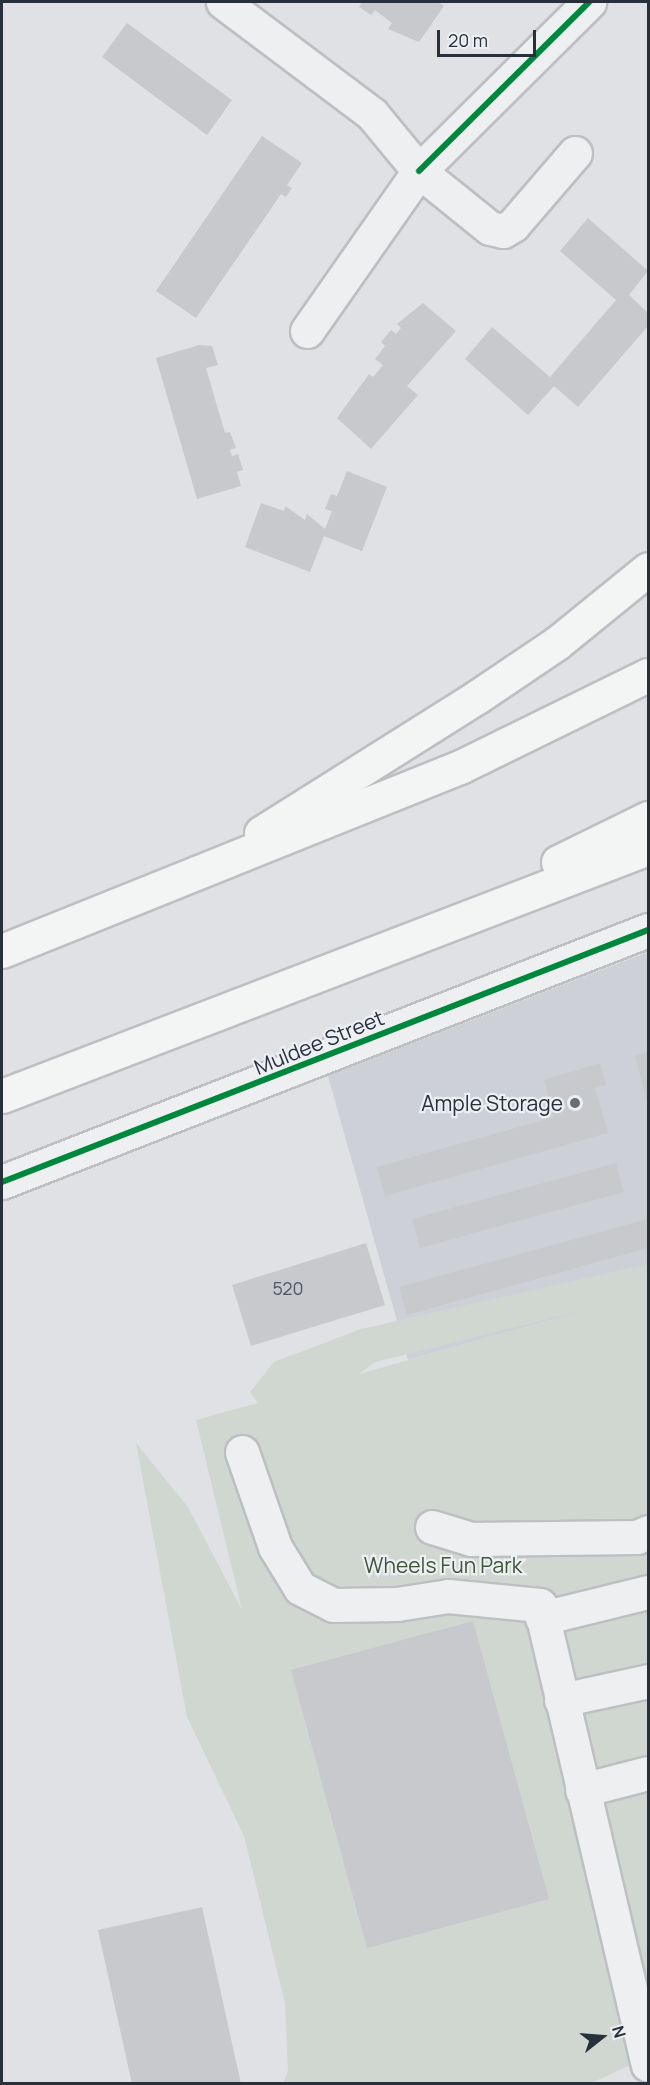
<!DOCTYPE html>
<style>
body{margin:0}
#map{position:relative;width:650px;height:2085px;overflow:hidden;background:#dfe1e4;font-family:Manrope,sans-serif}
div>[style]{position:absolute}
.built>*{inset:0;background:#cdd1d7}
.green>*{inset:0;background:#d0d7d0}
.building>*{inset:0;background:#c7c9cc}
.roads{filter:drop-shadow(2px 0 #bdbfc2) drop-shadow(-2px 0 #bdbfc2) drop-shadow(0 2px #bdbfc2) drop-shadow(0 -2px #bdbfc2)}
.minor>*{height:33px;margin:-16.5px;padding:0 16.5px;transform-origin:16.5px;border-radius:16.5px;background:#eeeff0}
.highway>*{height:33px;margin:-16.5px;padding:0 16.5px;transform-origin:16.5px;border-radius:16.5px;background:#f3f4f4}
.cycleway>*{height:6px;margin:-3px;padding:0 3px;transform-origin:3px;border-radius:3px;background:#00873e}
.dots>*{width:16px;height:16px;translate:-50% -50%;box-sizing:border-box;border:3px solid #eceff3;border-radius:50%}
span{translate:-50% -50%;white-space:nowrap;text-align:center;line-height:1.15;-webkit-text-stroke:4.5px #eceff3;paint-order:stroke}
.number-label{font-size:18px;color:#505760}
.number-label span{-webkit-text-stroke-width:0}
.street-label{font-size:21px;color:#28303b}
.poi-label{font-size:21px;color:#28303b}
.right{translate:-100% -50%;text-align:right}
.park-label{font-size:21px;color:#3e5536}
.frame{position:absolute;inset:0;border:3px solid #28303b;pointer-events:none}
.north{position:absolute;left:572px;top:2007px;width:60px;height:60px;-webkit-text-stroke:4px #eceff3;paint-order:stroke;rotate:73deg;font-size:16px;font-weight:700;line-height:24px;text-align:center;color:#28303b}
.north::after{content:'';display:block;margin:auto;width:21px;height:27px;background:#28303b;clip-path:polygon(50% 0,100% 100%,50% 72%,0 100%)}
.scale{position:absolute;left:437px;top:30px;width:99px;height:27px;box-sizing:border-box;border:3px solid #28303b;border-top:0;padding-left:8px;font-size:18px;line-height:21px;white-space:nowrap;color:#28303b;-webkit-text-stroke:4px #eceff3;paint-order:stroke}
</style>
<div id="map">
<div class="built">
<i style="clip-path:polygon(648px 952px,648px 1293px,408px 1360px,328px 1076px)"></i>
</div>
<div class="green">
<i style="clip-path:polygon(evenodd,648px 1264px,648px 2057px,591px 2083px,283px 2083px,288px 2071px,285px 2003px,244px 1836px,187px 1717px,136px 1443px,188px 1507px,242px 1610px,196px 1420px,258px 1403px,250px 1392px,274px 1362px,361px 1329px,648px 1264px,576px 1312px,576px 1313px,359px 1374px,375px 1362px,576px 1312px)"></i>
</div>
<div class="building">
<i style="clip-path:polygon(362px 2px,438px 2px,444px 6px,419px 42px,388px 29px,392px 23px,375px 10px,371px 15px,359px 7px)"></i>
<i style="clip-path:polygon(127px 23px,232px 100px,207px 135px,102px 57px)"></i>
<i style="clip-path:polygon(262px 136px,302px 163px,287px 185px,292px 188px,286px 197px,281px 194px,196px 318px,156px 291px)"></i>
<i style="clip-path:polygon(588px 218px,648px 271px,629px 295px,648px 313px,648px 326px,578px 407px,554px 386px,528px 415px,465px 359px,492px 327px,550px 377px,616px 300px,560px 251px)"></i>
<i style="clip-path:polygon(423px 303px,456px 331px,407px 386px,418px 395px,371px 449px,337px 418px,369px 374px,373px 377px,383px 365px,375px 359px,385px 346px,381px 342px,391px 330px,396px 334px,401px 328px,397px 324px)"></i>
<i style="clip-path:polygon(199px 345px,212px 346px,218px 365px,206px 368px,225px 433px,230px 432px,236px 448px,230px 450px,232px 456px,238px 454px,243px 470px,237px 472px,241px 486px,197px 499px,156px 358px)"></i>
<i style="clip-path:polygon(347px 471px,387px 487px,362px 551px,324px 536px,310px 572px,245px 547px,261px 503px,284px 511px,285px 506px,305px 520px,307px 514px,325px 529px,332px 511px,325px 509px,331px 494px,337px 496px)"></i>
<i style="clip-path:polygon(648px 1052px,648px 1106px,635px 1056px)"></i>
<i style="clip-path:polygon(600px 1063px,606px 1085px,595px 1088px,608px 1133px,385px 1196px,377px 1167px,554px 1117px,544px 1080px)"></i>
<i style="clip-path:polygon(616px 1163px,624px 1192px,420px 1248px,412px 1219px)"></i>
<i style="clip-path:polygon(648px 1219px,648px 1248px,407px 1315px,399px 1287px)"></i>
<i style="clip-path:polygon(366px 1243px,385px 1305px,251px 1346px,232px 1285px)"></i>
<i style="clip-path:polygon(473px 1621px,549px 1899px,367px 1948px,291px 1670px)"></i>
<i style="clip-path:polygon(202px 1907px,241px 2084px,132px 2084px,98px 1930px)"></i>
</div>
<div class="roads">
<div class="minor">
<i style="left:223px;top:2px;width:186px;rotate:36.9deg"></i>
<i style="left:372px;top:114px;width:74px;rotate:50.5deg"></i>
<i style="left:419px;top:171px;width:91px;rotate:38.8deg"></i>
<i style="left:490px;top:228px;width:13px;rotate:13deg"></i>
<i style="left:503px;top:231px;width:12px;rotate:-31deg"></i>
<i style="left:513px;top:225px;width:95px;rotate:-49.3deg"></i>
<i style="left:307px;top:331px;width:195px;rotate:-55deg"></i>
<i style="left:419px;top:171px;width:240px;rotate:-44.8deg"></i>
<i style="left:2px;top:1182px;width:693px;rotate:-21.31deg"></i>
<i style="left:242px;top:1452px;width:101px;rotate:70.8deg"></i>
<i style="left:275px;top:1547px;width:48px;rotate:58.6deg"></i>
<i style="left:300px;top:1588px;width:37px;rotate:27deg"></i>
<i style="left:333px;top:1605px;width:64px;rotate:-0.9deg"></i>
<i style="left:397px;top:1604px;width:52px;rotate:-8.9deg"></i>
<i style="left:448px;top:1596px;width:92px;rotate:5.6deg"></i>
<i style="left:540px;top:1605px;width:472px;rotate:76.8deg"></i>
<i style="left:432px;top:1527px;width:41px;rotate:17.1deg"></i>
<i style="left:471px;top:1539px;width:166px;rotate:-0.7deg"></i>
<i style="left:637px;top:1537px;width:12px;rotate:-24deg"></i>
<i style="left:542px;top:1618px;width:109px;rotate:-13.8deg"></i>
<i style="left:561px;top:1700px;width:89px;rotate:-12.3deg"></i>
<i style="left:582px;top:1790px;width:68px;rotate:-14.4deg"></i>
</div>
<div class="highway">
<i style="left:261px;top:833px;width:255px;rotate:-32.2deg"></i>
<i style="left:477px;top:697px;width:97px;rotate:-34deg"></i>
<i style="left:557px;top:643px;width:117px;rotate:-39.1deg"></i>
<i style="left:558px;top:862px;width:100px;rotate:-26.1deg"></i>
<i style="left:2px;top:951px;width:494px;rotate:-21.9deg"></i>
<i style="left:460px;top:767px;width:209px;rotate:-26.1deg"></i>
<i style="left:2px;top:1096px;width:692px;rotate:-21deg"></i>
</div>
</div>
<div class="cycleway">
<i style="left:419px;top:171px;width:240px;rotate:-44.8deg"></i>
<i style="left:2px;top:1182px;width:693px;rotate:-21.31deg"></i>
</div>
<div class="dots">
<i style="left:575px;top:1103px;background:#686e76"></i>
</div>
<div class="number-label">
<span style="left:288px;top:1288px">520</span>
</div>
<div class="street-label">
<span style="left:319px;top:1042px;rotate:-22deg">Muldee Street</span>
</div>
<div class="poi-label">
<span class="right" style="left:563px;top:1103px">Ample Storage</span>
</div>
<div class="park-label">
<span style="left:443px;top:1565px">Wheels Fun Park</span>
</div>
<div class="frame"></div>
<div class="north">N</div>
<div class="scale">20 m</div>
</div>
